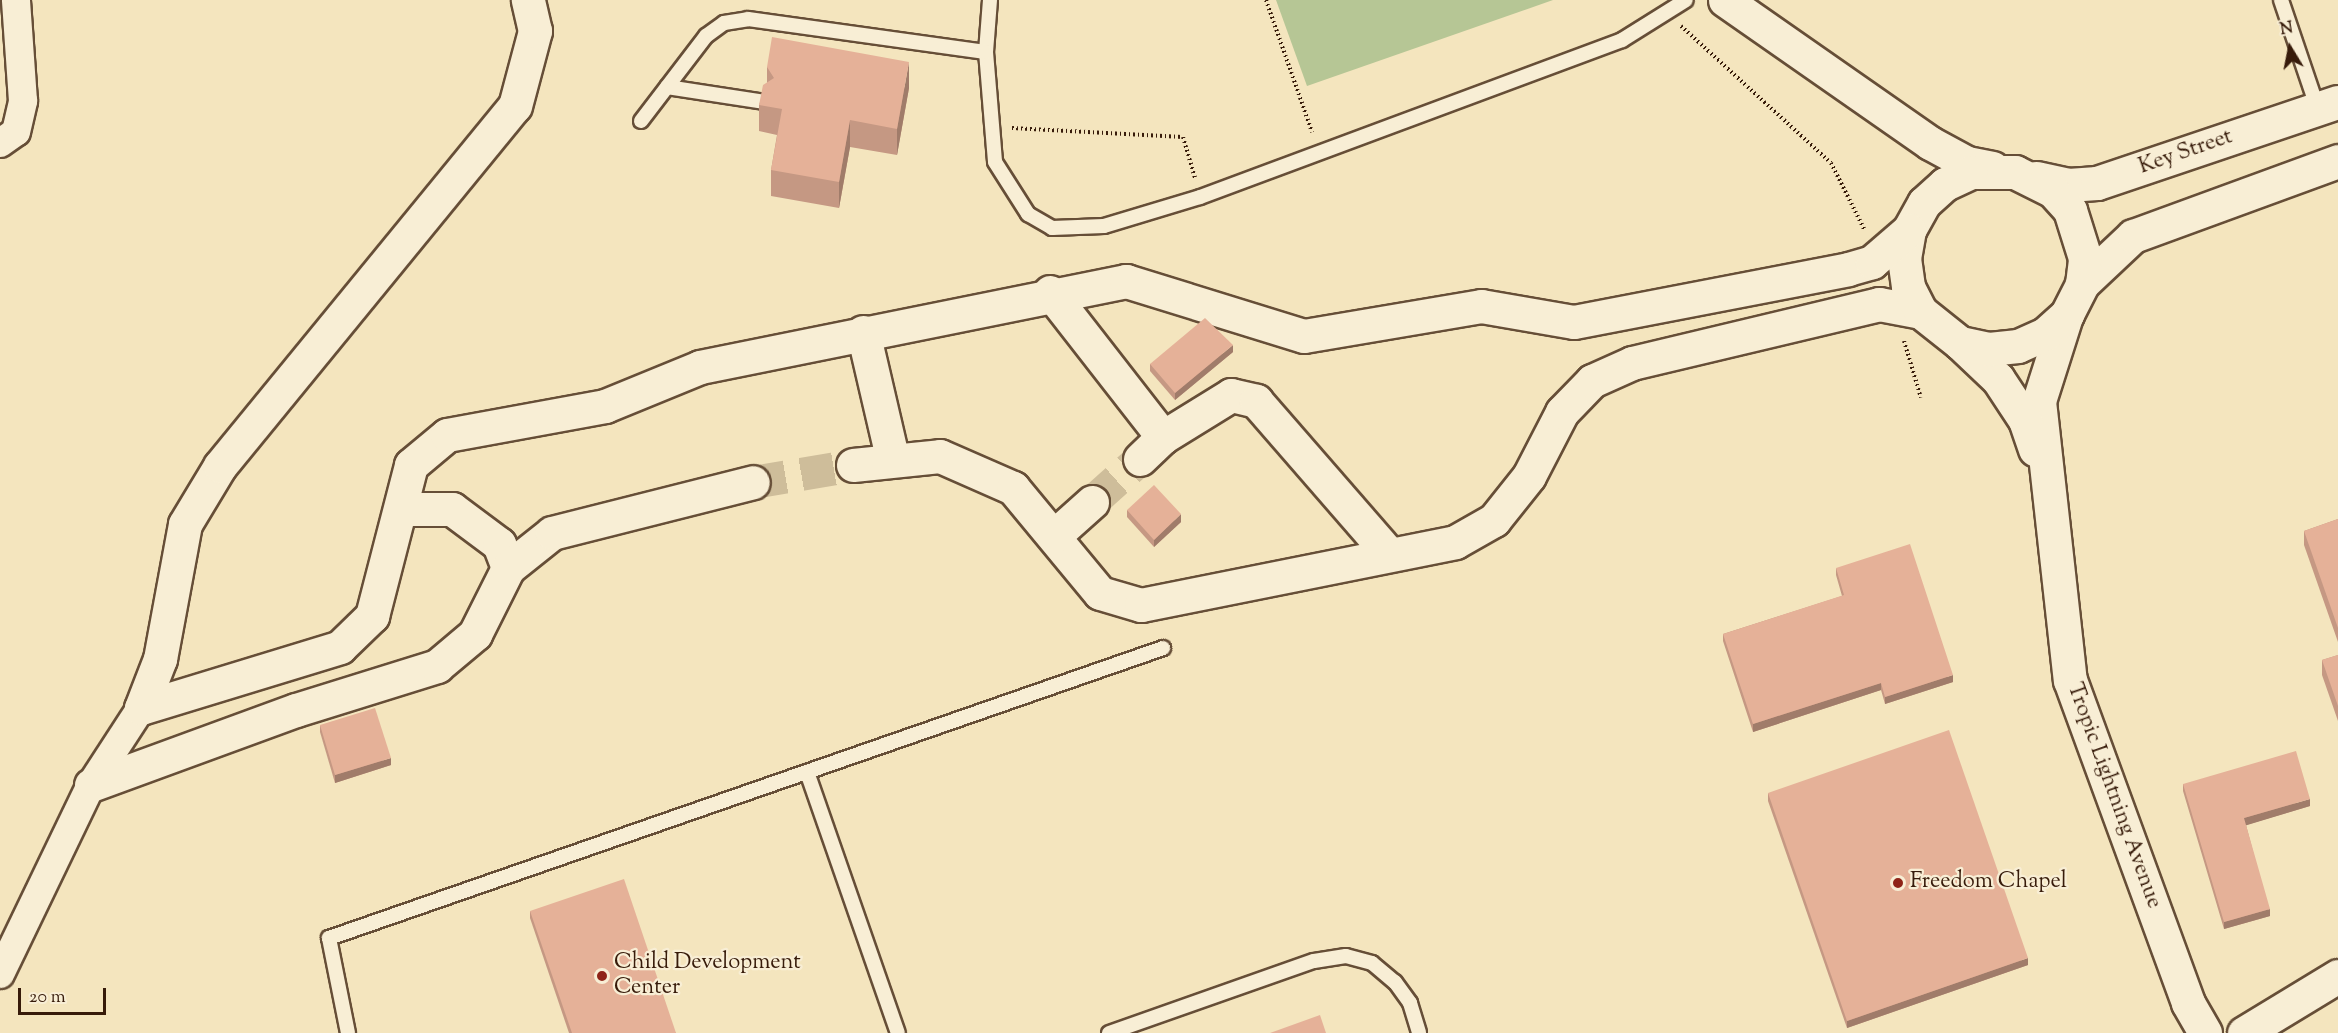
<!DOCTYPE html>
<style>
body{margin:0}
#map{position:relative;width:2338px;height:1033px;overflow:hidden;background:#f4e5be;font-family:"Sorts Mill Goudy",serif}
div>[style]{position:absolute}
.green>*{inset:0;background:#b6c695}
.secondary-tunnel>*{height:33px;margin-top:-16.5px;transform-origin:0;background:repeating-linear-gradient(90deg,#cebd9a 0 33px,transparent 0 49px)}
.path>*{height:4px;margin-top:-2px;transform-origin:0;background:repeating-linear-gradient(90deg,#371b0a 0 1.5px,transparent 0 4.5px)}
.roads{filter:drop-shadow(2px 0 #664e37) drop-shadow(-2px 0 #664e37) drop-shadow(0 2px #664e37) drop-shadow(0 -2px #664e37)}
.lane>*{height:14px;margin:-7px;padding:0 7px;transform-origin:7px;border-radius:7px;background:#f8eed5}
.street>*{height:28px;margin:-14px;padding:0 14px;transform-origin:14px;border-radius:14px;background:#f8eed5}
.secondary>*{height:33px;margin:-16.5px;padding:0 16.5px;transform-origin:16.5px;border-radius:16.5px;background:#f8eed5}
.wall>*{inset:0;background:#c59883}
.shaded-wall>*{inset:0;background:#a07c6a}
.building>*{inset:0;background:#e5b198}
.dots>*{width:16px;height:16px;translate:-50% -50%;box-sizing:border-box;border:3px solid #f8eed5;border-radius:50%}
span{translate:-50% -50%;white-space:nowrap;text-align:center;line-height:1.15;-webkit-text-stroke:4.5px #f8eed5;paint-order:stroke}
.street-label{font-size:22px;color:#371b0a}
.poi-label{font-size:22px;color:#371b0a}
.left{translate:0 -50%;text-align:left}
.north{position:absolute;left:2260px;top:18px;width:60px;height:60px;-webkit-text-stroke:4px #f8eed5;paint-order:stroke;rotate:350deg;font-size:16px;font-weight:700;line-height:24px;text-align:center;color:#371b0a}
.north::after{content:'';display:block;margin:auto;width:21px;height:27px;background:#371b0a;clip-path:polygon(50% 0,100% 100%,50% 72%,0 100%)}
.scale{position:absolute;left:18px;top:988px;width:88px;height:27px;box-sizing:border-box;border:3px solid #371b0a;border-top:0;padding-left:8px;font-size:18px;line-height:21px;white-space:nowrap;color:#371b0a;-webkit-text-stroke:4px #f8eed5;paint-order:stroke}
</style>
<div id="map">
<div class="green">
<i style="clip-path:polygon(1276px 0,1553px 0,1307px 86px)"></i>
</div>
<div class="secondary-tunnel">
<i style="left:753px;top:482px;width:101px;rotate:-9.6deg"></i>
<i style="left:1092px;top:502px;width:64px;rotate:-41.9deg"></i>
</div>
<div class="path">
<i style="left:1266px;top:0;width:140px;rotate:70.8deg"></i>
<i style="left:1681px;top:26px;width:203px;rotate:42.4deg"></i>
<i style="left:1831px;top:163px;width:74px;rotate:63.4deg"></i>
<i style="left:1012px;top:128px;width:171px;rotate:3deg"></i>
<i style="left:1183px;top:137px;width:43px;rotate:73.7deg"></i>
<i style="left:1904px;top:341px;width:59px;rotate:73.4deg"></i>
</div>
<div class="roads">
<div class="lane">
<i style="left:990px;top:0;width:52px;rotate:94.4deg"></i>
<i style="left:986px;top:52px;width:110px;rotate:85.3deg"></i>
<i style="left:995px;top:162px;width:62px;rotate:57.6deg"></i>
<i style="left:1028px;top:214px;width:28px;rotate:30deg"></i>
<i style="left:1052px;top:228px;width:52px;rotate:-2.2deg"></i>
<i style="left:1104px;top:226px;width:100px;rotate:-16.8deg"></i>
<i style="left:1200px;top:197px;width:450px;rotate:-20.4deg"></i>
<i style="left:1622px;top:40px;width:75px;rotate:-32deg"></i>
<i style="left:2281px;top:0;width:115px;rotate:71.3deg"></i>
<i style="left:667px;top:87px;width:99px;rotate:8.7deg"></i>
<i style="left:641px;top:121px;width:107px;rotate:-52.6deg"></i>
<i style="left:706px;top:36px;width:22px;rotate:-36deg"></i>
<i style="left:724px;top:23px;width:24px;rotate:-9deg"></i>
<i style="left:748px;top:19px;width:240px;rotate:7.9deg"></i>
<i style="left:807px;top:772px;width:276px;rotate:70.8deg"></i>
<i style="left:348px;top:1033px;width:97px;rotate:-101.3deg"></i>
<i style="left:329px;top:938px;width:883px;rotate:-19.17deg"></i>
<i style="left:1109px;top:1033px;width:217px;rotate:-19.4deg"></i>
<i style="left:1314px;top:961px;width:32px;rotate:-9deg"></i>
<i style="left:1346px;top:956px;width:27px;rotate:15deg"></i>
<i style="left:1372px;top:963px;width:30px;rotate:40deg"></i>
<i style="left:1395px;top:982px;width:26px;rotate:54deg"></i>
<i style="left:1410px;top:1003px;width:31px;rotate:73deg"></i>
</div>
<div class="street">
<i style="left:0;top:143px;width:19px;rotate:-35deg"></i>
<i style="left:16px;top:132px;width:32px;rotate:-77deg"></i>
<i style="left:23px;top:101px;width:101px;rotate:-94deg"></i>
<i style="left:0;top:974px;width:210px;rotate:-64.3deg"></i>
<i style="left:91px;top:785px;width:92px;rotate:-57deg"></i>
</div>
<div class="secondary">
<i style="left:1725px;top:0;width:250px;rotate:34.9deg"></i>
<i style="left:1930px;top:143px;width:42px;rotate:28.4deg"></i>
<i style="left:1967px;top:163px;width:26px;rotate:11deg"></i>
<i style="left:2036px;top:178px;width:33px;rotate:12deg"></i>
<i style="left:2068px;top:185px;width:29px;rotate:-4deg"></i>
<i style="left:2097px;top:183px;width:254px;rotate:-18.6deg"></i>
<i style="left:2082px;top:284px;width:70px;rotate:-43.3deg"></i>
<i style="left:2133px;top:236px;width:218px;rotate:-20.1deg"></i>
<i style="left:1050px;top:292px;width:184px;rotate:52.1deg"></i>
<i style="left:2066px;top:316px;width:89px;rotate:107.6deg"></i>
<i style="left:2039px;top:401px;width:281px;rotate:83.7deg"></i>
<i style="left:2070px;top:680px;width:344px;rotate:69.9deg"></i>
<i style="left:2188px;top:1003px;width:34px;rotate:60deg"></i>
<i style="left:863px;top:332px;width:128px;rotate:76.9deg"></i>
<i style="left:1960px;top:343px;width:52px;rotate:43.5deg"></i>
<i style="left:1998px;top:379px;width:49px;rotate:56.6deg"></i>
<i style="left:2025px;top:420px;width:31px;rotate:71deg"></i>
<i style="left:1140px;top:459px;width:32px;rotate:-44deg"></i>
<i style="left:1163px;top:437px;width:80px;rotate:-31.7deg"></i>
<i style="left:1231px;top:395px;width:26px;rotate:13deg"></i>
<i style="left:1256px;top:401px;width:203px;rotate:49deg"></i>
<i style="left:853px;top:465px;width:87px;rotate:-5.9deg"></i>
<i style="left:940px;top:456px;width:80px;rotate:23.7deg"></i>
<i style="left:1013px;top:488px;width:136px;rotate:50.4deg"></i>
<i style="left:1100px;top:593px;width:43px;rotate:16.3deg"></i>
<i style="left:1141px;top:605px;width:320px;rotate:-11.3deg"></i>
<i style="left:1455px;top:542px;width:45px;rotate:-29.4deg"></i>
<i style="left:1494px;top:520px;width:56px;rotate:-51.5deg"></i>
<i style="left:1529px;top:476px;width:72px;rotate:-62.7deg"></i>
<i style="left:1562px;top:412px;width:43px;rotate:-45.9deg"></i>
<i style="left:1592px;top:381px;width:44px;rotate:-24.2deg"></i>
<i style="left:1632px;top:363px;width:254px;rotate:-13.4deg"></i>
<i style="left:1879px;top:304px;width:43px;rotate:10.8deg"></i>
<i style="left:1921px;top:312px;width:50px;rotate:38.5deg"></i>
<i style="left:1960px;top:343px;width:30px;rotate:12deg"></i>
<i style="left:1989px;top:349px;width:29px;rotate:-6deg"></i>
<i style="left:2018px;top:346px;width:30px;rotate:-24deg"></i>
<i style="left:2045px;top:334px;width:30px;rotate:-42deg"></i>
<i style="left:2067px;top:314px;width:34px;rotate:-63deg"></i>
<i style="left:2082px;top:284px;width:26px;rotate:-83deg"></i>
<i style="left:2085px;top:258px;width:50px;rotate:-107.4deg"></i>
<i style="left:2070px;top:210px;width:25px;rotate:-132deg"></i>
<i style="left:2053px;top:191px;width:42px;rotate:-153.4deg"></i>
<i style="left:2015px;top:172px;width:44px;rotate:180deg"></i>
<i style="left:1971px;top:172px;width:29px;rotate:155deg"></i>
<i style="left:1945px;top:184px;width:28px;rotate:138deg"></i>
<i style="left:1924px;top:203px;width:31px;rotate:119deg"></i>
<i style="left:1909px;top:230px;width:28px;rotate:100deg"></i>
<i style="left:1904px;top:258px;width:29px;rotate:82deg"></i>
<i style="left:1908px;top:287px;width:28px;rotate:63deg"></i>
<i style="left:401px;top:509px;width:51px"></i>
<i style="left:452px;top:509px;width:59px;rotate:36.7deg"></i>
<i style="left:499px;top:544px;width:26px;rotate:69deg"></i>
<i style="left:1054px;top:536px;width:51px;rotate:-41.8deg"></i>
<i style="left:141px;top:708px;width:208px;rotate:-17deg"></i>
<i style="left:340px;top:647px;width:45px;rotate:-44.1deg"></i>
<i style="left:372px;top:616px;width:156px;rotate:-75.5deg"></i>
<i style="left:411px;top:465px;width:47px;rotate:-39.8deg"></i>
<i style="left:447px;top:435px;width:161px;rotate:-10.4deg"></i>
<i style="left:605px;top:406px;width:103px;rotate:-22.3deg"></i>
<i style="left:700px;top:367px;width:435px;rotate:-11.4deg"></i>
<i style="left:1126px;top:281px;width:186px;rotate:17.2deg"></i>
<i style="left:1304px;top:336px;width:180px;rotate:-9.6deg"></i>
<i style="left:1481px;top:306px;width:94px;rotate:9.8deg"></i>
<i style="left:1574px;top:322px;width:279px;rotate:-10.9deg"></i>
<i style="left:1848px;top:269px;width:25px;rotate:-16deg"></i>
<i style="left:1872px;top:262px;width:49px;rotate:-40.9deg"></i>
<i style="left:141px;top:708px;width:53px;rotate:-68.8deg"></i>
<i style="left:160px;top:659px;width:137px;rotate:-79.5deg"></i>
<i style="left:185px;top:524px;width:68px;rotate:-58.9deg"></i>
<i style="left:220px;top:466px;width:465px;rotate:-50.7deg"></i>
<i style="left:515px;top:106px;width:78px;rotate:-75.1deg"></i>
<i style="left:535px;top:31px;width:32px;rotate:-103deg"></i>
<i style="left:91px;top:785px;width:218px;rotate:-20.1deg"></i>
<i style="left:296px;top:710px;width:148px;rotate:-17.3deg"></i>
<i style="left:437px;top:666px;width:50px;rotate:-40.1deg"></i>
<i style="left:475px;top:634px;width:74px;rotate:-63.4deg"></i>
<i style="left:508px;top:568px;width:56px;rotate:-38.5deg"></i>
<i style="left:552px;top:533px;width:207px;rotate:-14.2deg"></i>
<i style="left:2244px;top:1033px;width:110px;rotate:-31.2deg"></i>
</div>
</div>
<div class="wall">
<i style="clip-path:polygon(767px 67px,909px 88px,897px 155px,850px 147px,839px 208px,771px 196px,771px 170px,777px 135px,759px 131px,759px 105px,767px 83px)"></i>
<i style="clip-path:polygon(1233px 352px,1175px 400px,1150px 371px,1150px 364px)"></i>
<i style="clip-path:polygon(1127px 510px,1181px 522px,1154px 547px,1127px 517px)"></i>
<i style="clip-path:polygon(2338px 519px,2338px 642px,2304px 545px,2304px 531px)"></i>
<i style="clip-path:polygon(1836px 568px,1953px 682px,1885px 704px,1881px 690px,1753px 732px,1723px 641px,1723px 634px,1842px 596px,1836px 575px)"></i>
<i style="clip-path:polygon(2338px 655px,2338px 721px,2322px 675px,2322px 660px)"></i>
<i style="clip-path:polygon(320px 725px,391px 765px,335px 783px,320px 732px)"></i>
<i style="clip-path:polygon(2183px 784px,2310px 806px,2246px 825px,2270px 916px,2224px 929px,2183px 791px)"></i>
<i style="clip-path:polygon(1768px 793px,2028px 965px,1847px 1028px,1768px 801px)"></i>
<i style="clip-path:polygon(530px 911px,676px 1033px,569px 1033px,530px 918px)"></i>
</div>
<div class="shaded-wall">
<i style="clip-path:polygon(909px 62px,909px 88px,897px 155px,897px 129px)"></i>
<i style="clip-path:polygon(850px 120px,850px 147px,839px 208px,839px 182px)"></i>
<i style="clip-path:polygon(1233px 345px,1233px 352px,1175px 400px,1175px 393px)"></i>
<i style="clip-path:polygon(1181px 514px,1181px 522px,1154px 547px,1154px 540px)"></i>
<i style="clip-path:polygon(1953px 675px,1953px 682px,1885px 704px,1885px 697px)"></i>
<i style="clip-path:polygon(1881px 683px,1881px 690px,1753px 732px,1753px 724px)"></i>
<i style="clip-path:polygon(391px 758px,391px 765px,335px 783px,335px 775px)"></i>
<i style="clip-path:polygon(2310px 799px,2310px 806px,2244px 826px,2244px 818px)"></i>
<i style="clip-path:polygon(2270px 909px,2270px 916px,2224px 929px,2224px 922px)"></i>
<i style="clip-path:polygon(2028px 958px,2028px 965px,1847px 1028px,1847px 1021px)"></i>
</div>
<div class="building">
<i style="clip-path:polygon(772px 37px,909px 62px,897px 129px,850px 120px,839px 182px,771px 170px,782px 109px,759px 105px,763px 85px,774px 78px,767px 67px)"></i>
<i style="clip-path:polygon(1205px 318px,1233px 345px,1175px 393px,1150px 364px)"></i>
<i style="clip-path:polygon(1154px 485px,1181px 514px,1154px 540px,1127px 510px)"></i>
<i style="clip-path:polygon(2338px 519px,2338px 628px,2304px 531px)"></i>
<i style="clip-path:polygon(1910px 544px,1953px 675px,1885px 697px,1881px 683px,1753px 724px,1723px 634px,1844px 595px,1836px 568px)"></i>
<i style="clip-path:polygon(2338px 655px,2338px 706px,2322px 660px)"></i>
<i style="clip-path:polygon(375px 708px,391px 758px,335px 775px,320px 725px)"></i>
<i style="clip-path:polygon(1949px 730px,2028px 958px,1847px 1021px,1768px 793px)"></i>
<i style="clip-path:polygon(2296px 751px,2310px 799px,2244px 818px,2270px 909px,2224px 922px,2183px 784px)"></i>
<i style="clip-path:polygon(624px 879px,676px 1033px,572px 1033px,530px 911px)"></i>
<i style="clip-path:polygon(1320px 1015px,1326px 1033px,1270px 1033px)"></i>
</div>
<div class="dots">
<i style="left:1898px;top:883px;background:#8f2418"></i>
<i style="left:602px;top:976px;background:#8f2418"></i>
</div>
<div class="street-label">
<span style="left:2186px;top:153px;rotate:-19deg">Key Street</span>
<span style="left:2113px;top:796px;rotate:70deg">Tropic Lightning Avenue</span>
</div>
<div class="poi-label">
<span class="left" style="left:1910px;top:883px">Freedom Chapel</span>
<span class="left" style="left:614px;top:976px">Child Development<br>Center</span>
</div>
<div class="north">N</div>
<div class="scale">20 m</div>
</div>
